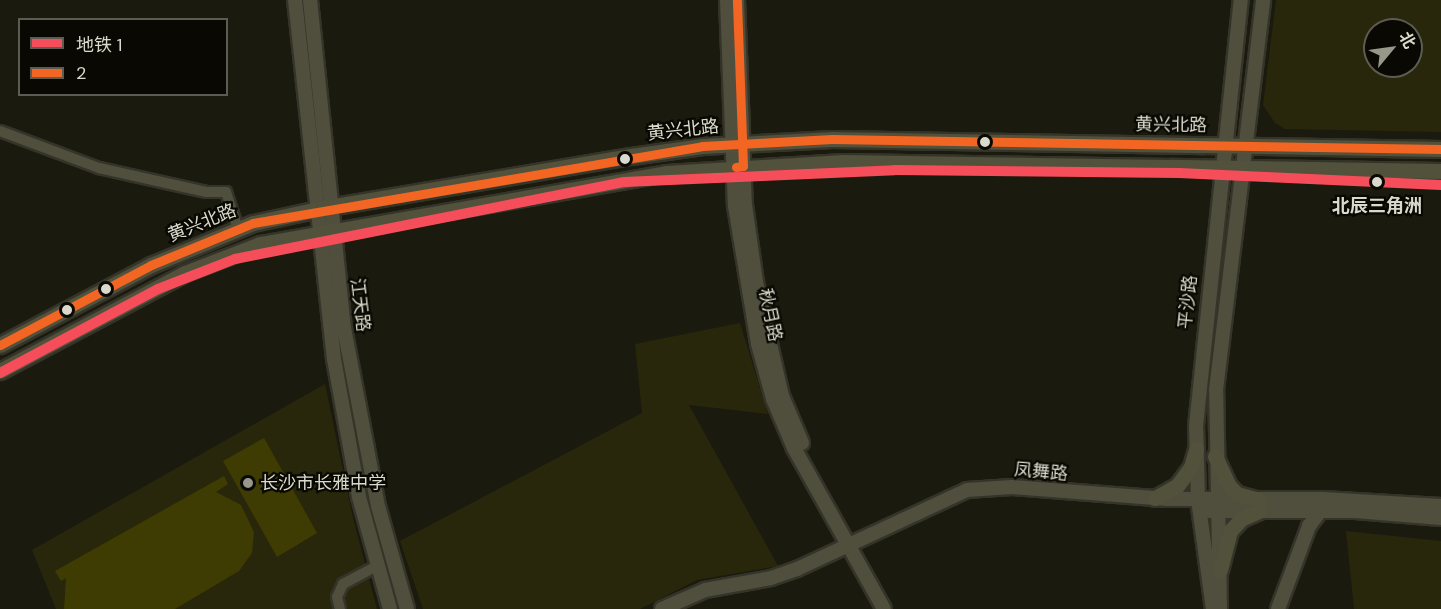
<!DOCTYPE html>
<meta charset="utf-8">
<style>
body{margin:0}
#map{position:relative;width:1441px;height:609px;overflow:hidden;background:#1b1a0e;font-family:"DM Sans","Noto Sans SC",sans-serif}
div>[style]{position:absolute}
.built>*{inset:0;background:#28270b}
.green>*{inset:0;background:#3e3c02}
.roads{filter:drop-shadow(2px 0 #353429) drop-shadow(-2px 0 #353429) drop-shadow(0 2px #353429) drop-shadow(0 -2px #353429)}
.minor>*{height:10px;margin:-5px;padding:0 5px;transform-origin:5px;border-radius:5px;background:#504f3e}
.tertiary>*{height:14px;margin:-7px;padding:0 7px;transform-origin:7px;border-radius:7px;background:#504f3e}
.secondary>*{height:15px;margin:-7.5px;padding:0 7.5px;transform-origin:7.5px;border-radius:7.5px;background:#52513b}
.bus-1>*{height:9px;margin:-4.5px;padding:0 4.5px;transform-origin:4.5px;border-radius:4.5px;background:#f26522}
.metro-1>*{height:10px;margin:-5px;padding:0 5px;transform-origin:5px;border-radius:5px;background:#f54d59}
.dots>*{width:16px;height:16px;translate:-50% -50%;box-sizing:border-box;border:3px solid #090802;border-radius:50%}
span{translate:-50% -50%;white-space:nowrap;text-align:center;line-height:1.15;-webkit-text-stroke:4.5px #090802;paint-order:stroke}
.street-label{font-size:18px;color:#dadacc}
.stop-label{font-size:18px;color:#dadacc;font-weight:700}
.poi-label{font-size:18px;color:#dadacc}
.left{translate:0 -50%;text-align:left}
.legend{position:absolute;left:18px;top:18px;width:210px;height:78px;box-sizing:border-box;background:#090802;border:2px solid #5d5c53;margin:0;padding:8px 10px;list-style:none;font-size:18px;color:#dadacc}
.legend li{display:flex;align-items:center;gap:12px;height:30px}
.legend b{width:30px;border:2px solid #5d5c53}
.north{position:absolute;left:1363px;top:18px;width:60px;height:60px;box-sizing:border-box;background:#090802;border:2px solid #5d5c53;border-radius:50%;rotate:61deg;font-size:16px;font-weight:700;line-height:24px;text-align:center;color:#dadacc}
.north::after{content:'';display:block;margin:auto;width:21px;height:27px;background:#97978a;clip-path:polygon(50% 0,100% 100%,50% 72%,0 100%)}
</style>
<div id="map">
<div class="built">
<i style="clip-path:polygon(evenodd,1276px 0,1441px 0,1441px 132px,1285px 129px,1275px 123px,1263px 105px,1276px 0,1375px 30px,1411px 30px,1411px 66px,1375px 66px,1375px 30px)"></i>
<i style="clip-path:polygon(740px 323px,768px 414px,689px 405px,778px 566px,697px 580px,640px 609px,423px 609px,400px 541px,642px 413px,635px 344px)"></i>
<i style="clip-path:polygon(325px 384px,353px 518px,377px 609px,56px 609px,32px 550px)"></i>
<i style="clip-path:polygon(1346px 531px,1441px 541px,1441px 609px,1354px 609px)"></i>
</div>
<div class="green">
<i style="clip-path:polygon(264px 438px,317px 533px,277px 557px,223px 461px)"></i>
<i style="clip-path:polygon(224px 476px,228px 484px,216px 492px,241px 505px,254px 532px,252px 553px,239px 571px,175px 609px,64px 609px,66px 578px,61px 581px,55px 571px)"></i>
</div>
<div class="roads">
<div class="minor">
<i style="left:0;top:131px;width:106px;rotate:20.5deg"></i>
<i style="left:99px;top:168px;width:110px;rotate:12.6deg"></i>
<i style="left:206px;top:192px;width:20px"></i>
<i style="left:226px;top:192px;width:39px;rotate:72deg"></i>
<i style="left:340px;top:609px;width:12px;rotate:-104deg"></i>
<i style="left:337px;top:597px;width:14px;rotate:-65deg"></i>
<i style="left:343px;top:584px;width:38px;rotate:-28deg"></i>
</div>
<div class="tertiary">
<i style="left:295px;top:0;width:361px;rotate:83.8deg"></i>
<i style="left:334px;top:359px;width:140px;rotate:79.7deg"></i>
<i style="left:359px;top:497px;width:116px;rotate:74.5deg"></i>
<i style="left:310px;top:0;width:330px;rotate:84.1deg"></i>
<i style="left:344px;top:328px;width:181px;rotate:79.2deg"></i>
<i style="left:378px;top:506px;width:107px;rotate:74.3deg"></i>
<i style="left:727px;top:0;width:206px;rotate:87.8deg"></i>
<i style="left:735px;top:206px;width:140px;rotate:80.5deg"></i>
<i style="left:758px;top:344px;width:57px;rotate:74.7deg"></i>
<i style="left:773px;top:399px;width:53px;rotate:66.8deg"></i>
<i style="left:794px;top:448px;width:184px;rotate:60.8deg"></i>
<i style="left:737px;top:0;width:205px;rotate:87.8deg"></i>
<i style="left:745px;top:205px;width:78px;rotate:81.9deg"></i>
<i style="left:756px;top:282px;width:117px;rotate:77.2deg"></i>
<i style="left:782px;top:396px;width:51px;rotate:66.9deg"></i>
<i style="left:1210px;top:511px;width:145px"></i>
<i style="left:1355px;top:511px;width:86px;rotate:4.7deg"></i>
<i style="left:662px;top:609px;width:47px;rotate:-23.8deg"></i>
<i style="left:705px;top:590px;width:67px;rotate:-10.3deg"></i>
<i style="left:771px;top:578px;width:28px;rotate:-19deg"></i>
<i style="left:797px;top:569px;width:187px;rotate:-24.9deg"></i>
<i style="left:967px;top:490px;width:45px;rotate:-3.8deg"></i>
<i style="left:1012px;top:487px;width:156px;rotate:4.4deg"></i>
<i style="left:1168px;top:499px;width:155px"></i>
<i style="left:1323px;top:499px;width:118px;rotate:3.4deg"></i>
<i style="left:1213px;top:609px;width:110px;rotate:-97.8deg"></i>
<i style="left:1198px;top:500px;width:74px;rotate:-91.5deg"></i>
<i style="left:1196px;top:426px;width:428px;rotate:-84deg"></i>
<i style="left:1220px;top:609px;width:219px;rotate:-91deg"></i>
<i style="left:1216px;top:390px;width:393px;rotate:-83.1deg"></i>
<i style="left:1278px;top:609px;width:89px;rotate:-69.5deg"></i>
<i style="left:1309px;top:526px;width:20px;rotate:-53deg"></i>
</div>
<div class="secondary">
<i style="left:0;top:345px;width:171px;rotate:-27.9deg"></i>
<i style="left:151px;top:265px;width:110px;rotate:-22.4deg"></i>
<i style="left:253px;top:223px;width:72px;rotate:-12.1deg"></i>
<i style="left:323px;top:208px;width:312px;rotate:-9.6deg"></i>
<i style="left:631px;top:156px;width:72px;rotate:-8deg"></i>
<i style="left:702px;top:146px;width:130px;rotate:-3.1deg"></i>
<i style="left:832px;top:139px;width:609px;rotate:0.94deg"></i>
<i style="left:0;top:371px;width:209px;rotate:-27.9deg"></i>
<i style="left:185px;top:273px;width:80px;rotate:-21.1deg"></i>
<i style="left:260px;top:244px;width:412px;rotate:-9.9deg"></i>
<i style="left:666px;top:173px;width:177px;rotate:-3.6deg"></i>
<i style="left:843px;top:162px;width:598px;rotate:0.86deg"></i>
<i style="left:1215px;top:456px;width:33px;rotate:65deg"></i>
<i style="left:1229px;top:486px;width:11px;rotate:45deg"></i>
<i style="left:1237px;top:494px;width:23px;rotate:15deg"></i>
<i style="left:1155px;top:498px;width:25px;rotate:-29deg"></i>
<i style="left:1177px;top:486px;width:24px;rotate:-54deg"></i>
<i style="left:1191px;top:467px;width:19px;rotate:-74deg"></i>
<i style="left:1220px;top:570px;width:40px;rotate:-75.6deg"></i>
<i style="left:1230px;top:531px;width:16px;rotate:-47deg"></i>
<i style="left:1241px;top:519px;width:20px;rotate:-24deg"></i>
</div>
</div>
<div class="bus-1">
<i style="left:736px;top:167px;width:7px;rotate:-8deg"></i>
<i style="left:743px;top:166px;width:166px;rotate:-92.1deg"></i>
<i style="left:0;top:345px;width:171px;rotate:-27.9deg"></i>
<i style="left:151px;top:265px;width:110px;rotate:-22.4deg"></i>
<i style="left:253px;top:223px;width:456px;rotate:-9.7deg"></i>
<i style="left:702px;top:146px;width:130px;rotate:-3.1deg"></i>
<i style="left:832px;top:139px;width:609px;rotate:0.94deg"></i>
</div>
<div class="metro-1">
<i style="left:0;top:373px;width:179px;rotate:-28deg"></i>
<i style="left:158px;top:289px;width:83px;rotate:-21.3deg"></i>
<i style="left:235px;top:259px;width:397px;rotate:-11.2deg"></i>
<i style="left:624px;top:182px;width:271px;rotate:-2.5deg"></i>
<i style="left:895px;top:170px;width:284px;rotate:0.6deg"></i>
<i style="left:1179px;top:173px;width:262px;rotate:2.6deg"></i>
</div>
<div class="dots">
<i style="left:985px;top:142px;background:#dadacc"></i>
<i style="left:625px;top:159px;background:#dadacc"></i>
<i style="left:1377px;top:182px;background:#dadacc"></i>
<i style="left:106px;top:289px;background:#dadacc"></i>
<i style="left:67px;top:310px;background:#dadacc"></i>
<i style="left:248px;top:483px;background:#97978a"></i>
</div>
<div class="street-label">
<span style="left:1171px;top:125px;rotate:1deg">黄兴北路</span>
<span style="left:683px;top:130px;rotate:-6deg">黄兴北路</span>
<span style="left:202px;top:223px;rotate:-22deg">黄兴北路</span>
<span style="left:1188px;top:302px;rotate:-84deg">平沙路</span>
<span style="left:360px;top:305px;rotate:83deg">江天路</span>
<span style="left:770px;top:315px;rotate:78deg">秋月路</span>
<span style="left:1041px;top:472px;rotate:5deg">凤舞路</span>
</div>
<div class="stop-label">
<span style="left:1377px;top:206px">北辰三角洲</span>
</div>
<div class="poi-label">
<span class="left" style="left:260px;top:483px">长沙市长雅中学</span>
</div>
<ul class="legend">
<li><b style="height:8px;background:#f54d59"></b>地铁 1</li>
<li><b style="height:8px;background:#f26522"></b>2</li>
</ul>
<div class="north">北</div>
</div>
